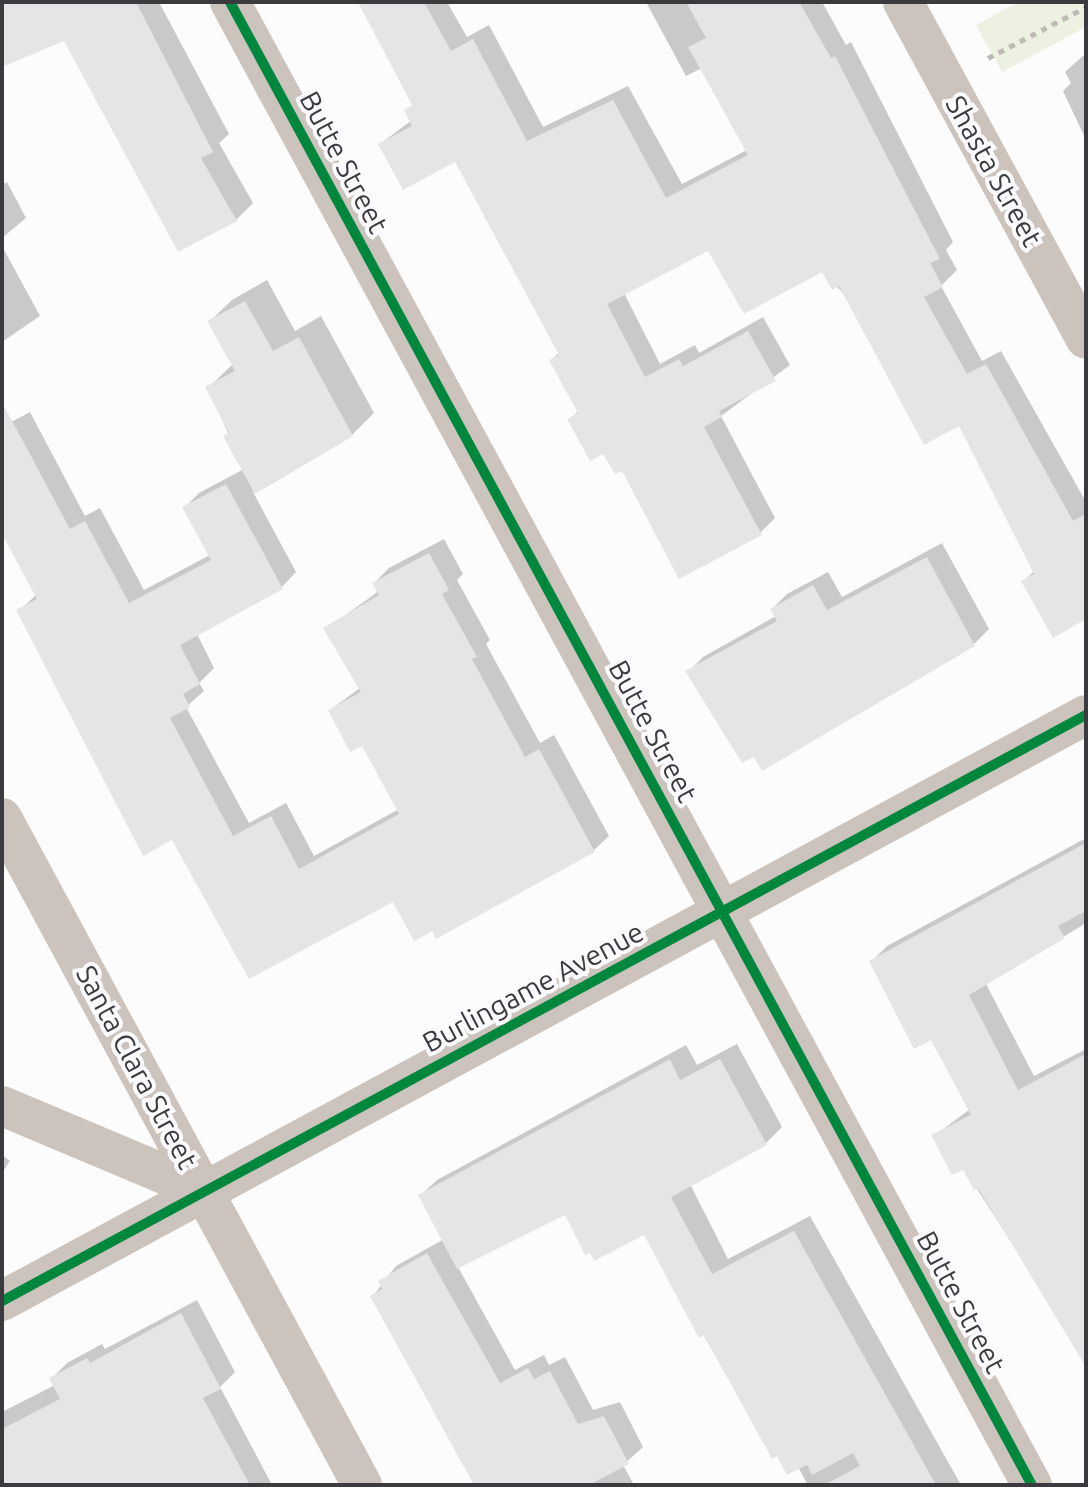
<!DOCTYPE html>
<style>
body{margin:0}
#map{position:relative;width:1088px;height:1487px;overflow:hidden;background:#fcfcfc;font-family:Ubuntu,sans-serif}
div>[style]{position:absolute}
.green>*{inset:0;background:#ecf1e2}
.shadow>*{inset:0;background:#0003}
.building>*{inset:0;background:#e5e5e7}
.path>*{height:5px;margin-top:-2.5px;transform-origin:0;background:repeating-linear-gradient(90deg,#bfbab5 0 6px,transparent 0 12px)}
.minor>*{height:40px;margin:-20px;padding:0 20px;transform-origin:20px;border-radius:20px;background:#cbc3bc}
.cycleway>*{height:10px;margin:-5px;padding:0 5px;transform-origin:5px;border-radius:5px;background:#00873e}
span{translate:-50% -50%;white-space:nowrap;text-align:center;line-height:1.15;-webkit-text-stroke:8px #fbfbfd;paint-order:stroke}
.street-label{font-size:28px;color:#3a3a3f}
.frame{position:absolute;inset:0;border:4px solid #3a3a3f;pointer-events:none}
</style>
<div id="map">
<div class="green">
<i style="clip-path:polygon(1019px 2px,1086px 2px,1086px 27px,1002px 72px,976px 25px)"></i>
</div>
<div class="shadow">
<i style="clip-path:polygon(2px 2px,159px 2px,229px 134px,219px 143px,253px 203px,236px 220px,65px 38px,2px 65px)"></i>
<i style="clip-path:polygon(358px 2px,447px 2px,467px 37px,489px 25px,543px 127px,628px 86px,682px 184px,747px 150px,702px 68px,686px 76px,646px 2px,822px 2px,846px 45px,851px 42px,953px 242px,946px 250px,957px 270px,941px 286px,982px 361px,1001px 351px,1086px 502px,1086px 617px,1024px 581px,1034px 571px,960px 423px,822px 270px,709px 249px,624px 293px,660px 364px,695px 345px,699px 353px,763px 317px,790px 365px,721px 416px,775px 518px,760px 533px,622px 468px,570px 420px,579px 410px,551px 360px,560px 352px,456px 160px,380px 144px,412px 120px,414px 104px)"></i>
<i style="clip-path:polygon(1086px 53px,1086px 140px,1063px 91px,1071px 83px,1065px 72px)"></i>
<i style="clip-path:polygon(7px 182px,26px 218px,2px 238px,2px 185px)"></i>
<i style="clip-path:polygon(2px 246px,40px 316px,2px 342px)"></i>
<i style="clip-path:polygon(267px 280px,295px 331px,321px 316px,374px 413px,352px 435px,253px 492px,296px 572px,282px 587px,197px 634px,214px 668px,199px 683px,204px 691px,186px 707px,249px 823px,286px 803px,314px 856px,399px 809px,363px 743px,330px 710px,360px 688px,326px 629px,379px 591px,374px 583px,389px 568px,444px 539px,463px 574px,457px 580px,490px 640px,486px 644px,540px 743px,554px 735px,609px 836px,594px 850px,433px 929px,394px 900px,173px 837px,19px 611px,37px 594px,2px 530px,2px 427px,30px 412px,85px 516px,100px 508px,144px 590px,210px 555px,185px 507px,199px 493px,244px 469px,208px 388px,233px 364px,210px 321px,232px 300px)"></i>
<i style="clip-path:polygon(942px 543px,989px 629px,974px 644px,688px 672px,703px 657px,776px 616px,772px 609px,787px 594px,828px 572px,842px 597px)"></i>
<i style="clip-path:polygon(1086px 838px,1086px 923px,986px 984px,1034px 1076px,1086px 1049px,1086px 1359px,963px 1167px,934px 1136px,970px 1109px,932px 1038px,871px 962px,887px 946px)"></i>
<i style="clip-path:polygon(737px 1044px,782px 1127px,766px 1143px,690px 1184px,728px 1259px,810px 1216px,961px 1485px,808px 1485px,798px 1467px,778px 1453px,773px 1456px,645px 1233px,565px 1213px,458px 1267px,515px 1370px,544px 1355px,549px 1365px,565px 1357px,593px 1410px,620px 1402px,643px 1447px,623px 1465px,634px 1485px,475px 1485px,373px 1296px,396px 1266px,444px 1239px,420px 1196px,437px 1180px,686px 1045px,697px 1065px)"></i>
<i style="clip-path:polygon(2px 1155px,10px 1161px,2px 1173px)"></i>
<i style="clip-path:polygon(197px 1300px,235px 1372px,220px 1387px,272px 1485px,2px 1485px,2px 1412px,55px 1385px,52px 1378px,67px 1363px,102px 1344px,105px 1349px)"></i>
</div>
<div class="building">
<i style="clip-path:polygon(2px 2px,136px 2px,213px 152px,201px 158px,237px 221px,178px 252px,64px 41px,2px 67px)"></i>
<i style="clip-path:polygon(358px 2px,424px 2px,451px 51px,473px 39px,527px 141px,613px 100px,666px 198px,748px 155px,688px 47px,706px 38px,686px 2px,799px 2px,831px 58px,835px 56px,940px 259px,930px 263px,943px 287px,924px 297px,967px 374px,986px 364px,1073px 521px,1086px 514px,1086px 619px,1053px 638px,1021px 581px,1034px 574px,959px 426px,924px 445px,839px 286px,832px 290px,822px 272px,744px 314px,708px 251px,607px 304px,645px 377px,679px 359px,683px 366px,748px 331px,776px 381px,719px 411px,722px 417px,704px 427px,762px 535px,679px 579px,622px 471px,615px 474px,603px 454px,590px 461px,567px 419px,578px 413px,549px 360px,559px 355px,455px 162px,403px 190px,378px 144px,412px 126px,404px 110px,412px 105px)"></i>
<i style="clip-path:polygon(245px 301px,273px 351px,299px 337px,353px 436px,255px 494px,223px 436px,229px 433px,205px 387px,235px 371px,207px 321px)"></i>
<i style="clip-path:polygon(2px 402px,70px 529px,85px 521px,129px 603px,211px 560px,182px 507px,226px 484px,283px 589px,180px 645px,200px 684px,183px 694px,190px 707px,170px 718px,233px 836px,271px 816px,299px 869px,399px 814px,362px 746px,350px 752px,328px 710px,361px 692px,323px 628px,379px 595px,372px 583px,429px 553px,449px 590px,442px 594px,477px 657px,472px 659px,525px 757px,539px 749px,595px 852px,436px 939px,432px 931px,414px 941px,393px 902px,249px 979px,172px 840px,143px 856px,16px 610px,37px 599px,2px 534px)"></i>
<i style="clip-path:polygon(927px 557px,975px 646px,762px 771px,754px 757px,742px 763px,685px 671px,777px 621px,770px 609px,813px 585px,827px 610px)"></i>
<i style="clip-path:polygon(1086px 843px,1086px 911px,1058px 926px,1065px 938px,969px 995px,1018px 1090px,1086px 1054px,1086px 1367px,978px 1188px,974px 1190px,963px 1170px,952px 1175px,931px 1135px,971px 1115px,931px 1040px,914px 1049px,869px 961px)"></i>
<i style="clip-path:polygon(670px 1059px,680px 1080px,720px 1059px,767px 1145px,671px 1197px,712px 1274px,794px 1231px,936px 1485px,824px 1485px,860px 1466px,853px 1453px,812px 1475px,807px 1465px,787px 1475px,777px 1456px,772px 1459px,704px 1335px,699px 1338px,644px 1235px,594px 1261px,590px 1253px,585px 1255px,565px 1215px,457px 1269px,418px 1195px)"></i>
<i style="clip-path:polygon(427px 1253px,500px 1383px,528px 1368px,534px 1379px,550px 1371px,578px 1424px,604px 1416px,629px 1464px,589px 1485px,474px 1485px,370px 1296px,382px 1289px,378px 1281px)"></i>
<i style="clip-path:polygon(181px 1313px,221px 1389px,203px 1398px,250px 1485px,2px 1485px,2px 1429px,60px 1399px,49px 1378px,87px 1358px,90px 1363px)"></i>
</div>
<div class="path">
<i style="left:988px;top:58px;width:110px;rotate:-27.5deg"></i>
</div>
<div class="minor">
<i style="left:230px;top:2px;width:1686px;rotate:61.6deg"></i>
<i style="left:903px;top:2px;width:383px;rotate:61.5deg"></i>
<i style="left:2px;top:818px;width:758px;rotate:61.64deg"></i>
<i style="left:2px;top:1106px;width:219px;rotate:22.8deg"></i>
<i style="left:2px;top:1301px;width:1232px;rotate:-28.4deg"></i>
</div>
<div class="cycleway">
<i style="left:230px;top:2px;width:1686px;rotate:61.6deg"></i>
<i style="left:2px;top:1301px;width:1232px;rotate:-28.4deg"></i>
</div>
<div class="street-label">
<span style="left:344px;top:162px;rotate:62deg">Butte Street</span>
<span style="left:994px;top:171px;rotate:61deg">Shasta Street</span>
<span style="left:653px;top:731px;rotate:62deg">Butte Street</span>
<span style="left:533px;top:987px;rotate:-28deg">Burlingame Avenue</span>
<span style="left:137px;top:1067px;rotate:62deg">Santa Clara Street</span>
<span style="left:961px;top:1302px;rotate:62deg">Butte Street</span>
</div>
<div class="frame"></div>
</div>
